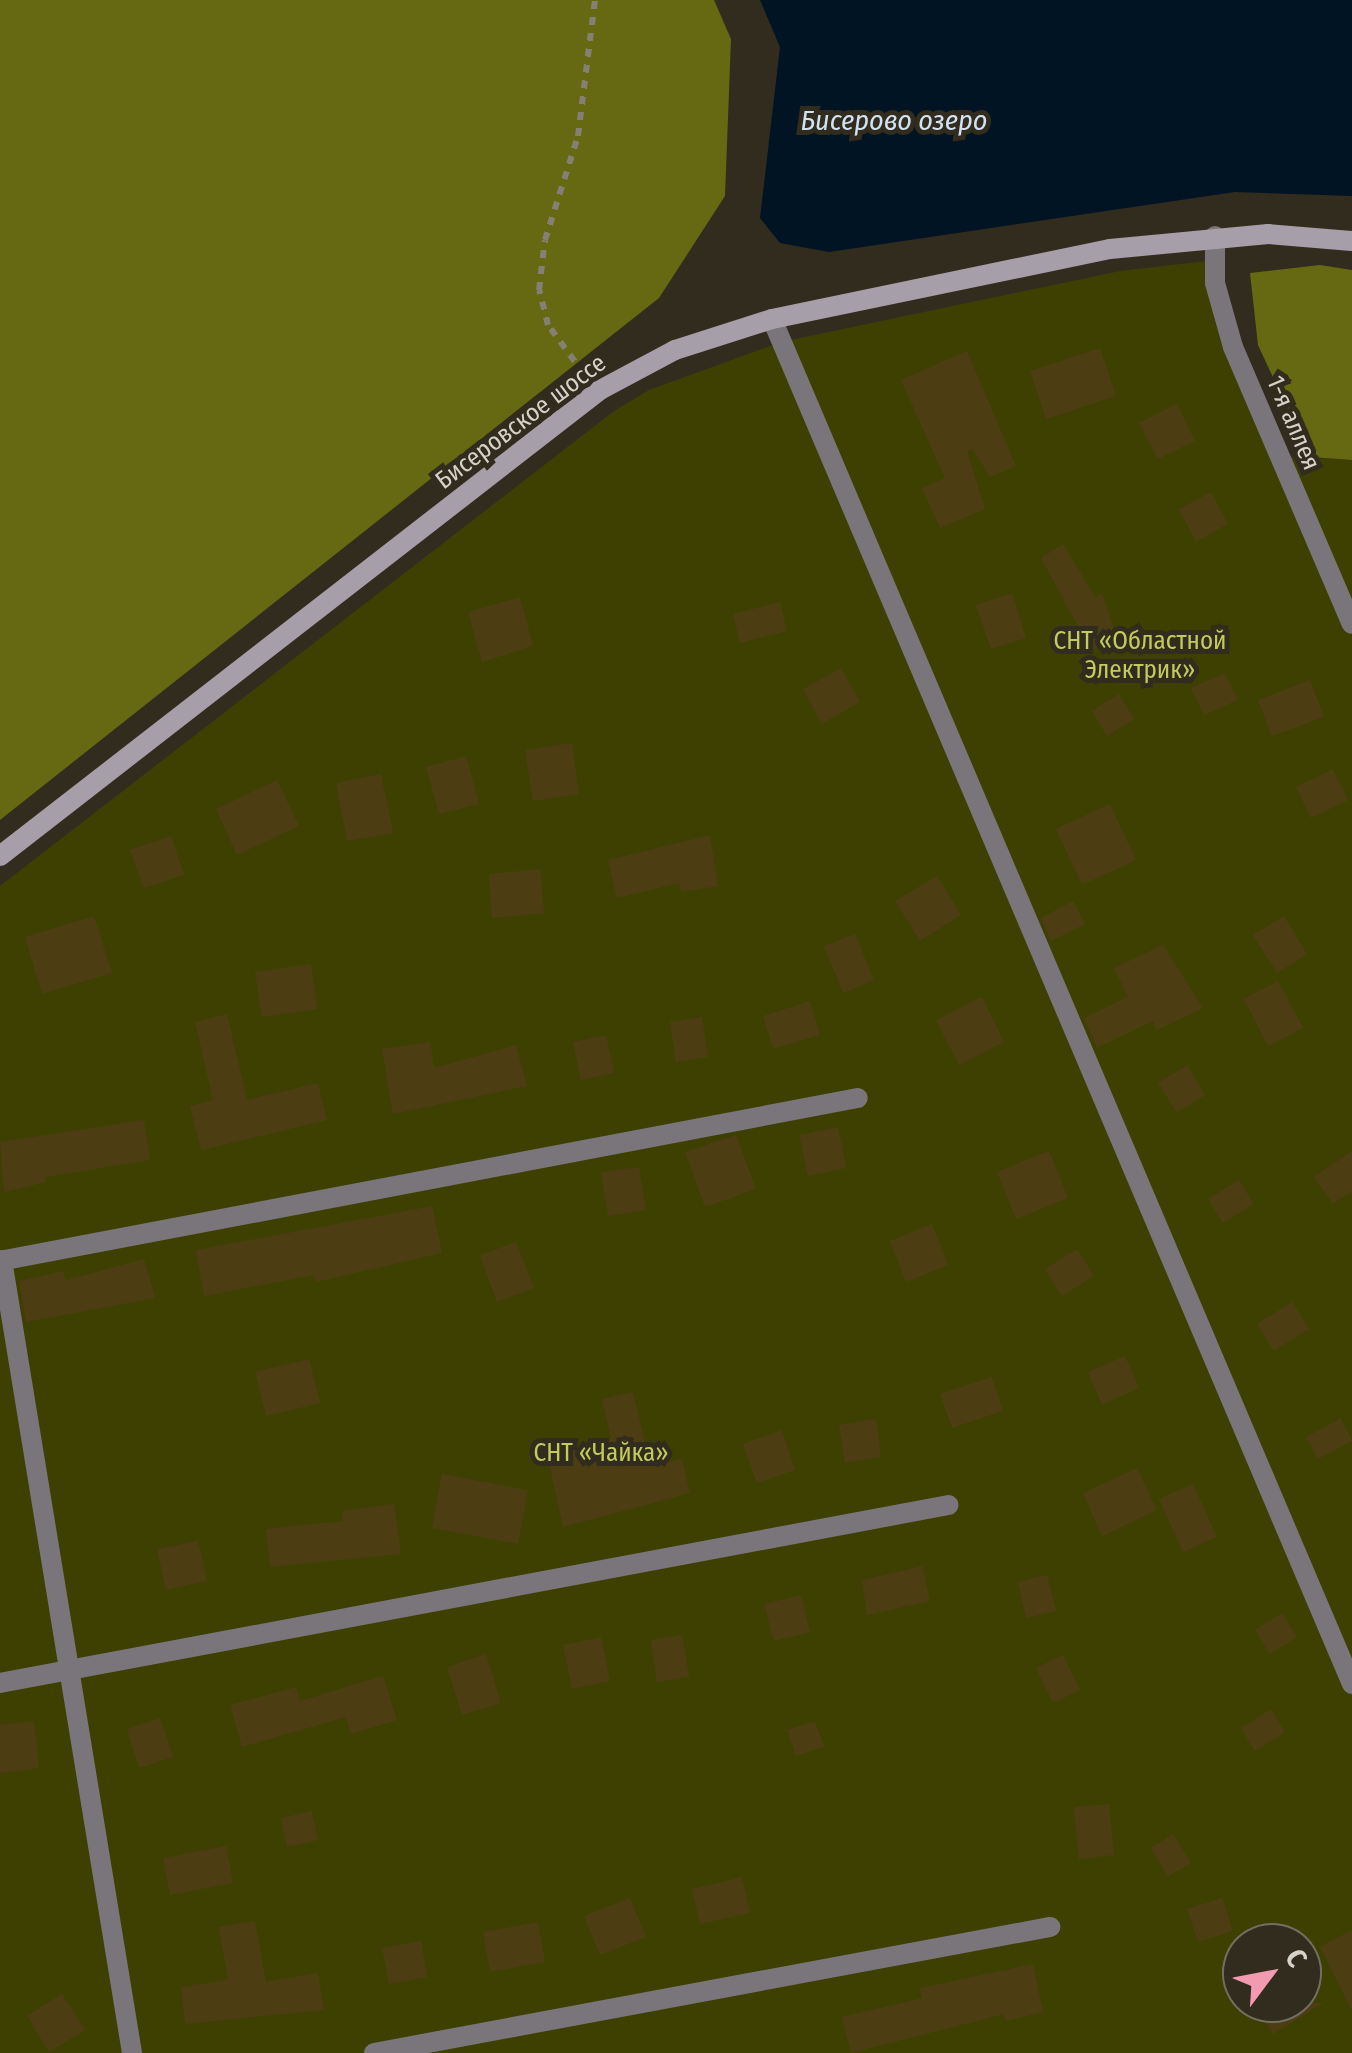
<!DOCTYPE html>
<meta charset="utf-8">
<style>
body{margin:0}
#map{position:relative;width:1352px;height:2053px;overflow:hidden;background:#312c1e;font-family:"Fira Sans Condensed",sans-serif}
div>[style]{position:absolute}
.green>*{inset:0;background:#3e4001}
.forest>*{inset:0;background:#666911}
.water>*{inset:0;background:#011423}
.building>*{inset:0;background:#4c3d13}
.path>*{height:6px;margin-top:-3px;transform-origin:0;background:repeating-linear-gradient(90deg,#848075 0 8px,transparent 0 16px)}
.street>*{height:20px;margin:-10px;padding:0 10px;transform-origin:10px;border-radius:10px;background:#7a757b}
.secondary>*{height:20px;margin:-10px;padding:0 10px;transform-origin:10px;border-radius:10px;background:#a69ea8}
span{translate:-50% -50%;white-space:nowrap;text-align:center;line-height:1.15;-webkit-text-stroke:10px #312c1e;paint-order:stroke}
.street-label{font-size:25px;color:#d5d2c9}
.park-label{font-size:25px;color:#c5ca5c}
.water-label{font-size:28px;color:#d1e3f1;font-style:italic}
.north{position:absolute;left:1222px;top:1923px;width:100px;height:100px;box-sizing:border-box;background:#312c1e;border:2px solid #736e62;border-radius:50%;rotate:58deg;font-size:28px;font-weight:700;line-height:40px;text-align:center;color:#d5d2c9}
.north::after{content:'';display:block;margin:auto;width:35px;height:45px;background:#f29ab0;clip-path:polygon(50% 0,100% 100%,50% 72%,0 100%)}
</style>
<div id="map">
<div class="green">
<i style="clip-path:polygon(evenodd,1215px 260px,1215px 283px,1280px 456px,1352px 460px,1352px 2053px,0 2053px,0 886px,614px 411px,649px 390px,781px 342px,1120px 271px,1215px 260px,1242px 1943px,1302px 1943px,1302px 2003px,1242px 2003px,1242px 1943px)"></i>
</div>
<div class="forest">
<i style="clip-path:polygon(0 0,714px 0,731px 39px,725px 196px,659px 298px,0 820px)"></i>
<i style="clip-path:polygon(1320px 265px,1352px 270px,1352px 460px,1310px 457px,1258px 345px,1250px 273px)"></i>
</div>
<div class="water">
<i style="clip-path:polygon(760px 0,1352px 0,1352px 196px,1235px 192px,829px 252px,780px 243px,760px 218px,780px 47px)"></i>
</div>
<div class="building">
<i style="clip-path:polygon(1100px 348px,1116px 396px,1046px 419px,1030px 371px)"></i>
<i style="clip-path:polygon(967px 351px,1016px 466px,990px 477px,973px 449px,967px 451px,985px 509px,940px 528px,922px 488px,945px 478px,901px 380px)"></i>
<i style="clip-path:polygon(1177px 404px,1195px 441px,1158px 459px,1139px 423px)"></i>
<i style="clip-path:polygon(1211px 492px,1228px 524px,1196px 542px,1179px 509px)"></i>
<i style="clip-path:polygon(1063px 544px,1095px 597px,1102px 594px,1118px 641px,1091px 650px,1041px 558px)"></i>
<i style="clip-path:polygon(1012px 593px,1026px 638px,991px 649px,976px 605px)"></i>
<i style="clip-path:polygon(520px 597px,533px 646px,482px 662px,468px 612px)"></i>
<i style="clip-path:polygon(780px 602px,787px 631px,740px 643px,733px 614px)"></i>
<i style="clip-path:polygon(841px 668px,860px 702px,822px 724px,803px 689px)"></i>
<i style="clip-path:polygon(1225px 673px,1238px 700px,1204px 715px,1191px 688px)"></i>
<i style="clip-path:polygon(1310px 680px,1324px 717px,1272px 736px,1258px 700px)"></i>
<i style="clip-path:polygon(1119px 694px,1134px 719px,1107px 736px,1092px 711px)"></i>
<i style="clip-path:polygon(572px 743px,579px 794px,533px 801px,525px 750px)"></i>
<i style="clip-path:polygon(466px 756px,479px 804px,439px 814px,426px 767px)"></i>
<i style="clip-path:polygon(1333px 769px,1348px 800px,1311px 818px,1296px 787px)"></i>
<i style="clip-path:polygon(381px 774px,393px 833px,347px 841px,336px 783px)"></i>
<i style="clip-path:polygon(277px 780px,299px 826px,237px 855px,216px 809px)"></i>
<i style="clip-path:polygon(1110px 804px,1136px 860px,1082px 885px,1056px 829px)"></i>
<i style="clip-path:polygon(710px 835px,718px 886px,681px 892px,679px 883px,617px 898px,608px 860px)"></i>
<i style="clip-path:polygon(171px 836px,184px 875px,144px 888px,130px 850px)"></i>
<i style="clip-path:polygon(540px 869px,544px 913px,492px 918px,489px 874px)"></i>
<i style="clip-path:polygon(937px 876px,961px 915px,920px 941px,895px 901px)"></i>
<i style="clip-path:polygon(1073px 901px,1085px 924px,1051px 941px,1041px 918px)"></i>
<i style="clip-path:polygon(94px 916px,112px 973px,42px 994px,25px 937px)"></i>
<i style="clip-path:polygon(1284px 916px,1307px 954px,1277px 973px,1253px 935px)"></i>
<i style="clip-path:polygon(855px 934px,874px 980px,843px 993px,824px 946px)"></i>
<i style="clip-path:polygon(1163px 945px,1203px 1008px,1157px 1030px,1153px 1021px,1097px 1048px,1084px 1018px,1128px 997px,1114px 968px)"></i>
<i style="clip-path:polygon(311px 964px,317px 1009px,262px 1017px,255px 972px)"></i>
<i style="clip-path:polygon(1278px 981px,1303px 1028px,1268px 1046px,1244px 999px)"></i>
<i style="clip-path:polygon(982px 997px,1004px 1042px,959px 1065px,936px 1020px)"></i>
<i style="clip-path:polygon(810px 1001px,820px 1035px,773px 1049px,763px 1016px)"></i>
<i style="clip-path:polygon(227px 1014px,247px 1100px,318px 1083px,327px 1120px,201px 1150px,190px 1106px,213px 1100px,195px 1022px)"></i>
<i style="clip-path:polygon(702px 1017px,708px 1057px,676px 1062px,670px 1022px)"></i>
<i style="clip-path:polygon(606px 1035px,614px 1073px,581px 1080px,573px 1042px)"></i>
<i style="clip-path:polygon(430px 1042px,434px 1068px,516px 1045px,527px 1086px,393px 1114px,382px 1049px)"></i>
<i style="clip-path:polygon(1187px 1065px,1205px 1095px,1177px 1113px,1158px 1083px)"></i>
<i style="clip-path:polygon(144px 1120px,150px 1160px,45px 1177px,46px 1182px,4px 1192px,0 1142px)"></i>
<i style="clip-path:polygon(838px 1127px,846px 1168px,808px 1176px,799px 1135px)"></i>
<i style="clip-path:polygon(736px 1135px,756px 1189px,705px 1207px,685px 1152px)"></i>
<i style="clip-path:polygon(1049px 1151px,1068px 1198px,1016px 1219px,997px 1172px)"></i>
<i style="clip-path:polygon(1352px 1151px,1352px 1191px,1333px 1204px,1314px 1177px)"></i>
<i style="clip-path:polygon(639px 1167px,646px 1210px,608px 1216px,601px 1172px)"></i>
<i style="clip-path:polygon(1239px 1180px,1254px 1204px,1223px 1223px,1208px 1199px)"></i>
<i style="clip-path:polygon(432px 1206px,442px 1253px,316px 1282px,314px 1275px,204px 1296px,196px 1250px)"></i>
<i style="clip-path:polygon(932px 1224px,948px 1265px,906px 1282px,890px 1241px)"></i>
<i style="clip-path:polygon(516px 1242px,534px 1288px,497px 1302px,480px 1255px)"></i>
<i style="clip-path:polygon(1077px 1249px,1094px 1276px,1062px 1296px,1045px 1269px)"></i>
<i style="clip-path:polygon(144px 1259px,155px 1298px,26px 1322px,19px 1281px,63px 1271px,66px 1280px)"></i>
<i style="clip-path:polygon(1292px 1302px,1309px 1329px,1274px 1351px,1257px 1324px)"></i>
<i style="clip-path:polygon(1125px 1356px,1139px 1388px,1102px 1405px,1088px 1372px)"></i>
<i style="clip-path:polygon(309px 1359px,320px 1403px,266px 1416px,255px 1372px)"></i>
<i style="clip-path:polygon(992px 1377px,1003px 1411px,952px 1428px,940px 1394px)"></i>
<i style="clip-path:polygon(633px 1392px,650px 1466px,682px 1459px,690px 1493px,563px 1527px,547px 1453px,611px 1438px,602px 1399px)"></i>
<i style="clip-path:polygon(1341px 1418px,1352px 1441px,1318px 1459px,1306px 1437px)"></i>
<i style="clip-path:polygon(876px 1419px,881px 1457px,845px 1463px,839px 1425px)"></i>
<i style="clip-path:polygon(782px 1430px,795px 1470px,757px 1483px,743px 1444px)"></i>
<i style="clip-path:polygon(1137px 1468px,1157px 1510px,1102px 1536px,1083px 1493px)"></i>
<i style="clip-path:polygon(442px 1474px,528px 1490px,518px 1544px,432px 1528px)"></i>
<i style="clip-path:polygon(1193px 1484px,1217px 1537px,1183px 1552px,1159px 1499px)"></i>
<i style="clip-path:polygon(394px 1504px,401px 1554px,270px 1567px,266px 1529px,343px 1521px,342px 1511px)"></i>
<i style="clip-path:polygon(198px 1541px,207px 1581px,166px 1590px,157px 1549px)"></i>
<i style="clip-path:polygon(922px 1566px,930px 1601px,867px 1615px,862px 1580px)"></i>
<i style="clip-path:polygon(1047px 1575px,1056px 1611px,1026px 1618px,1018px 1582px)"></i>
<i style="clip-path:polygon(801px 1595px,810px 1632px,774px 1641px,764px 1604px)"></i>
<i style="clip-path:polygon(1282px 1613px,1297px 1637px,1270px 1654px,1255px 1630px)"></i>
<i style="clip-path:polygon(682px 1635px,689px 1677px,657px 1682px,651px 1640px)"></i>
<i style="clip-path:polygon(601px 1637px,610px 1681px,572px 1689px,563px 1645px)"></i>
<i style="clip-path:polygon(486px 1654px,501px 1703px,462px 1715px,447px 1667px)"></i>
<i style="clip-path:polygon(1063px 1655px,1080px 1690px,1053px 1703px,1036px 1668px)"></i>
<i style="clip-path:polygon(383px 1676px,397px 1720px,351px 1734px,346px 1717px,242px 1747px,230px 1705px,296px 1687px,300px 1701px)"></i>
<i style="clip-path:polygon(1271px 1709px,1285px 1732px,1255px 1751px,1241px 1728px)"></i>
<i style="clip-path:polygon(160px 1718px,173px 1757px,139px 1768px,127px 1729px)"></i>
<i style="clip-path:polygon(34px 1721px,39px 1768px,0 1773px,0 1725px)"></i>
<i style="clip-path:polygon(815px 1721px,824px 1747px,796px 1756px,787px 1730px)"></i>
<i style="clip-path:polygon(1109px 1804px,1114px 1855px,1079px 1859px,1074px 1807px)"></i>
<i style="clip-path:polygon(312px 1811px,318px 1840px,287px 1847px,281px 1818px)"></i>
<i style="clip-path:polygon(1173px 1834px,1191px 1863px,1168px 1877px,1151px 1848px)"></i>
<i style="clip-path:polygon(226px 1846px,233px 1883px,170px 1895px,163px 1858px)"></i>
<i style="clip-path:polygon(742px 1877px,750px 1913px,700px 1924px,692px 1889px)"></i>
<i style="clip-path:polygon(630px 1898px,646px 1937px,600px 1955px,584px 1916px)"></i>
<i style="clip-path:polygon(1222px 1898px,1233px 1931px,1198px 1942px,1187px 1909px)"></i>
<i style="clip-path:polygon(255px 1921px,266px 1982px,318px 1973px,324px 2010px,185px 2024px,181px 1987px,228px 1980px,219px 1927px)"></i>
<i style="clip-path:polygon(538px 1922px,545px 1962px,490px 1972px,483px 1932px)"></i>
<i style="clip-path:polygon(1352px 1930px,1352px 2011px,1320px 1947px)"></i>
<i style="clip-path:polygon(421px 1941px,427px 1977px,389px 1984px,382px 1948px)"></i>
<i style="clip-path:polygon(1033px 1964px,1043px 2012px,1005px 2021px,1004px 2014px,851px 2053px,842px 2017px,922px 1998px,920px 1988px)"></i>
<i style="clip-path:polygon(62px 1994px,85px 2030px,49px 2052px,27px 2016px)"></i>
<i style="clip-path:polygon(1254px 2003px,1323px 2003px,1273px 2034px)"></i>
</div>
<div class="path">
<i style="left:584px;top:374px;width:61px;rotate:-126.3deg"></i>
<i style="left:548px;top:325px;width:36px;rotate:-104deg"></i>
<i style="left:539px;top:290px;width:50px;rotate:-83.2deg"></i>
<i style="left:545px;top:240px;width:109px;rotate:-72.4deg"></i>
<i style="left:578px;top:136px;width:137px;rotate:-82.9deg"></i>
</div>
<div class="street">
<i style="left:1215px;top:236px;width:47px;rotate:90deg"></i>
<i style="left:1215px;top:283px;width:66px;rotate:74.3deg"></i>
<i style="left:1233px;top:347px;width:301px;rotate:66.8deg"></i>
<i style="left:772px;top:319px;width:1483px;rotate:66.98deg"></i>
<i style="left:2px;top:1260px;width:804px;rotate:80.69deg"></i>
<i style="left:0;top:1261px;width:873px;rotate:-10.76deg"></i>
<i style="left:0;top:1683px;width:965px;rotate:-10.63deg"></i>
<i style="left:374px;top:2053px;width:688px;rotate:-10.56deg"></i>
</div>
<div class="secondary">
<i style="left:0;top:856px;width:760px;rotate:-37.84deg"></i>
<i style="left:600px;top:390px;width:85px;rotate:-28.1deg"></i>
<i style="left:675px;top:350px;width:102px;rotate:-17.7deg"></i>
<i style="left:772px;top:319px;width:345px;rotate:-11.7deg"></i>
<i style="left:1110px;top:249px;width:159px;rotate:-5.4deg"></i>
<i style="left:1268px;top:234px;width:84px;rotate:4.8deg"></i>
</div>
<div class="street-label">
<span style="left:521px;top:422px;rotate:-37deg">Бисеровское шоссе</span>
<span style="left:1293px;top:423px;rotate:67deg">1-я аллея</span>
</div>
<div class="park-label">
<span style="left:1140px;top:656px">СНТ «Областной<br>Электрик»</span>
<span style="left:601px;top:1453px">СНТ «Чайка»</span>
</div>
<div class="water-label">
<span style="left:894px;top:121px">Бисерово озеро</span>
</div>
<div class="north">С</div>
</div>
